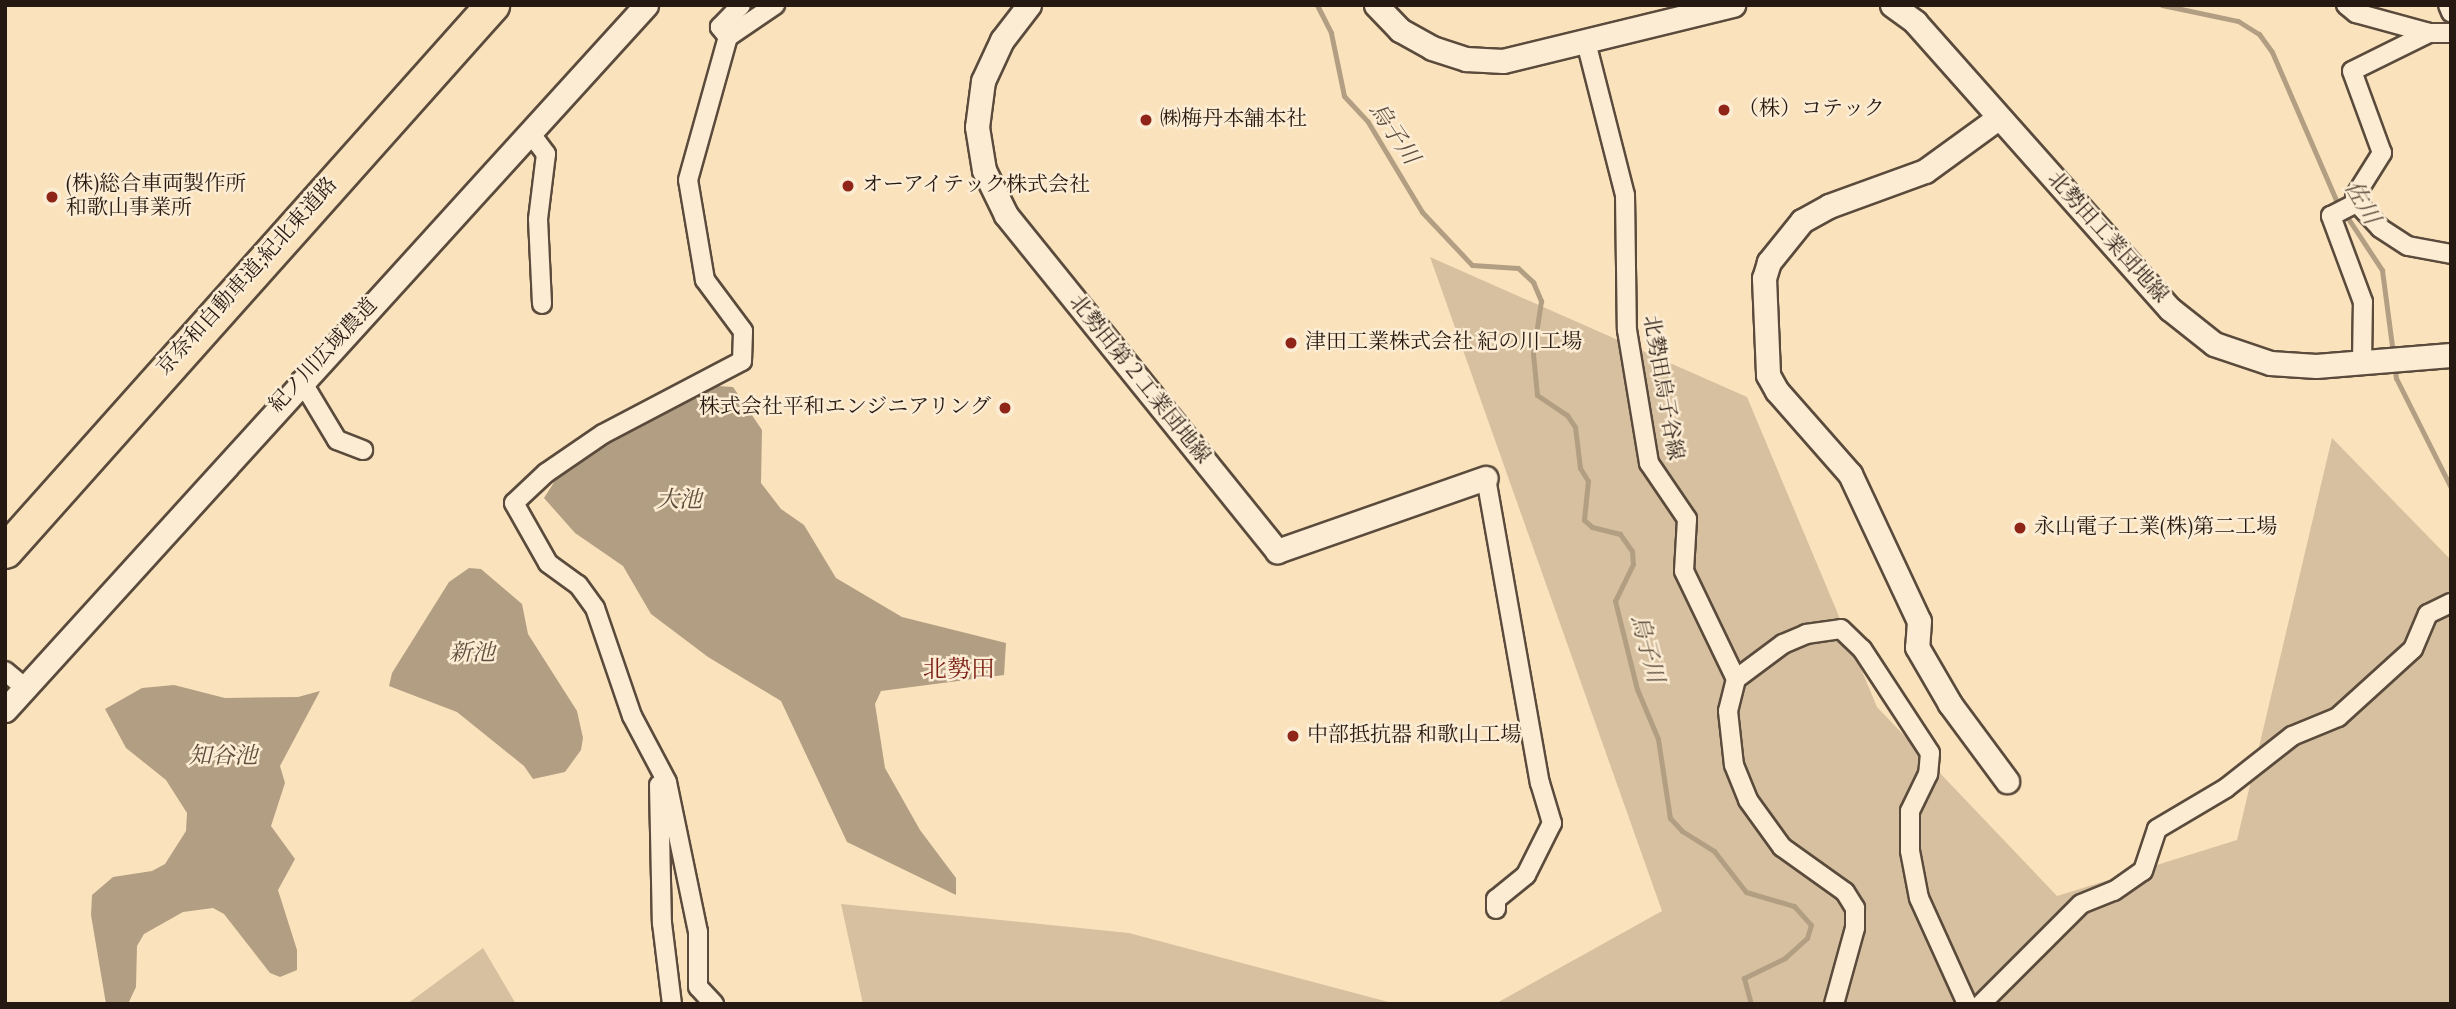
<!DOCTYPE html>
<meta charset="utf-8">
<style>
body{margin:0}
#map{position:relative;width:2456px;height:1009px;overflow:hidden;background:#fae2bc;font-family:Vollkorn,"Noto Serif JP",serif}
div>[style]{position:absolute}
.green>*{inset:0;background:#d6c09f}
.water>*{inset:0;background:#b29e82}
.stream>*{height:5px;margin:-2.5px;padding:0 2.5px;transform-origin:2.5px;border-radius:2.5px;background:#b29e82}
.roads{filter:drop-shadow(2px 0 #5a4b3c) drop-shadow(-2px 0 #5a4b3c) drop-shadow(0 2px #5a4b3c) drop-shadow(0 -2px #5a4b3c)}
.minor>*{height:18px;margin:-9px;padding:0 9px;transform-origin:9px;border-radius:9px;background:#fcecd3}
.tertiary>*{height:23px;margin:-11.5px;padding:0 11.5px;transform-origin:11.5px;border-radius:11.5px;background:#fcecd3}
.motorway>*{height:33px;margin:-16.5px;padding:0 16.5px;transform-origin:16.5px;border-radius:16.5px;background:#fae2bc}
.dots>*{width:19px;height:19px;translate:-50% -50%;box-sizing:border-box;border:4px solid #fcecd3;border-radius:50%}
span{translate:-50% -50%;white-space:nowrap;text-align:center;line-height:1.15;-webkit-text-stroke:5px #fcecd3;paint-order:stroke}
.poi-label{font-size:21px;color:#251911}
.left{translate:0 -50%;text-align:left}
.right{translate:-100% -50%;text-align:right}
.street-label{font-size:21px;color:#251911}
.water-label{font-size:23px;color:#5d4e3e;font-style:italic}
.quarter-label{font-size:24px;color:#7a1f14}
.frame{position:absolute;inset:0;border:7px solid #251911;pointer-events:none}
</style>
<div id="map">
<div class="green">
<i style="clip-path:polygon(1430px 257px,1747px 397px,1877px 707px,2057px 896px,2237px 840px,2332px 438px,2451px 560px,2451px 1004px,1495px 1004px,1662px 911px)"></i>
<i style="clip-path:polygon(841px 904px,1129px 933px,1396px 1004px,863px 1004px)"></i>
<i style="clip-path:polygon(483px 948px,516px 1004px,407px 1004px)"></i>
</div>
<div class="water">
<i style="clip-path:polygon(718px 386px,733px 387px,762px 430px,761px 483px,781px 509px,804px 525px,836px 578px,902px 617px,1006px 643px,1004px 675px,881px 691px,875px 704px,885px 768px,920px 830px,956px 878px,956px 895px,847px 842px,781px 701px,708px 657px,651px 614px,623px 566px,575px 533px,544px 498px,558px 476px,659px 412px)"></i>
<i style="clip-path:polygon(469px 568px,481px 569px,522px 604px,528px 634px,577px 711px,583px 738px,581px 750px,565px 772px,533px 779px,524px 766px,457px 712px,389px 686px,392px 673px,449px 582px)"></i>
<i style="clip-path:polygon(174px 685px,225px 698px,298px 697px,320px 691px,280px 766px,285px 783px,271px 826px,295px 859px,278px 890px,297px 950px,297px 970px,280px 977px,270px 973px,224px 914px,213px 908px,183px 912px,144px 934px,137px 946px,136px 987px,128px 1004px,106px 1004px,91px 915px,92px 895px,113px 877px,152px 871px,165px 864px,186px 831px,187px 813px,166px 780px,126px 748px,105px 709px,142px 688px)"></i>
</div>
<div class="stream">
<i style="left:1317px;top:5px;width:31px;rotate:63deg"></i>
<i style="left:1331px;top:33px;width:64px;rotate:78.3deg"></i>
<i style="left:1344px;top:96px;width:35px;rotate:47deg"></i>
<i style="left:1368px;top:122px;width:105px;rotate:59deg"></i>
<i style="left:1422px;top:212px;width:73px;rotate:46.7deg"></i>
<i style="left:1472px;top:265px;width:46px;rotate:3.7deg"></i>
<i style="left:1518px;top:268px;width:21px;rotate:43deg"></i>
<i style="left:1533px;top:282px;width:21px;rotate:67deg"></i>
<i style="left:1541px;top:301px;width:54px;rotate:98.6deg"></i>
<i style="left:1533px;top:354px;width:41px;rotate:84.4deg"></i>
<i style="left:1537px;top:395px;width:36px;rotate:34deg"></i>
<i style="left:1567px;top:415px;width:14px;rotate:56deg"></i>
<i style="left:1575px;top:427px;width:41px;rotate:83deg"></i>
<i style="left:1580px;top:468px;width:15px;rotate:58deg"></i>
<i style="left:1588px;top:481px;width:39px;rotate:96deg"></i>
<i style="left:1584px;top:520px;width:11px;rotate:41deg"></i>
<i style="left:1592px;top:527px;width:29px;rotate:14deg"></i>
<i style="left:1620px;top:534px;width:21px;rotate:55deg"></i>
<i style="left:1632px;top:551px;width:13px;rotate:86deg"></i>
<i style="left:1633px;top:564px;width:41px;rotate:115.9deg"></i>
<i style="left:1615px;top:601px;width:91px;rotate:76deg"></i>
<i style="left:1637px;top:689px;width:54px;rotate:67.2deg"></i>
<i style="left:1658px;top:739px;width:80px;rotate:81.4deg"></i>
<i style="left:1670px;top:818px;width:18px;rotate:47deg"></i>
<i style="left:1682px;top:831px;width:38px;rotate:32deg"></i>
<i style="left:1714px;top:851px;width:52px;rotate:52deg"></i>
<i style="left:1746px;top:892px;width:50px;rotate:16.3deg"></i>
<i style="left:1794px;top:906px;width:25px;rotate:48deg"></i>
<i style="left:1811px;top:925px;width:14px;rotate:107deg"></i>
<i style="left:1807px;top:938px;width:30px;rotate:138deg"></i>
<i style="left:1785px;top:958px;width:46px;rotate:154deg"></i>
<i style="left:1744px;top:978px;width:27px;rotate:75deg"></i>
<i style="left:2162px;top:5px;width:78px;rotate:11.9deg"></i>
<i style="left:2238px;top:21px;width:25px;rotate:32deg"></i>
<i style="left:2259px;top:34px;width:22px;rotate:54deg"></i>
<i style="left:2272px;top:52px;width:161px;rotate:66.6deg"></i>
<i style="left:2336px;top:200px;width:84px;rotate:56.7deg"></i>
<i style="left:2382px;top:270px;width:85px;rotate:82.5deg"></i>
<i style="left:2394px;top:364px;width:14px;rotate:82deg"></i>
<i style="left:2396px;top:378px;width:123px;rotate:63.4deg"></i>
</div>
<div class="roads">
<div class="minor">
<i style="left:2346px;top:5px;width:13px;rotate:39deg"></i>
<i style="left:2356px;top:13px;width:76px;rotate:15.3deg"></i>
<i style="left:2429px;top:33px;width:22px"></i>
<i style="left:2448px;top:5px;width:8px;rotate:67deg"></i>
<i style="left:728px;top:37px;width:57px;rotate:-34.2deg"></i>
<i style="left:1586px;top:42px;width:158px;rotate:75.7deg"></i>
<i style="left:1625px;top:195px;width:135px;rotate:89.2deg"></i>
<i style="left:1627px;top:330px;width:135px;rotate:80.6deg"></i>
<i style="left:1649px;top:463px;width:68px;rotate:55.8deg"></i>
<i style="left:1687px;top:519px;width:52px;rotate:93.3deg"></i>
<i style="left:1684px;top:571px;width:120px;rotate:64.3deg"></i>
<i style="left:1736px;top:679px;width:33px;rotate:104deg"></i>
<i style="left:1728px;top:711px;width:54px;rotate:83.7deg"></i>
<i style="left:1734px;top:765px;width:38px;rotate:68deg"></i>
<i style="left:1748px;top:800px;width:58px;rotate:54.1deg"></i>
<i style="left:1782px;top:847px;width:77px;rotate:35.5deg"></i>
<i style="left:1845px;top:892px;width:19px;rotate:58deg"></i>
<i style="left:1855px;top:908px;width:20px;rotate:90deg"></i>
<i style="left:1855px;top:928px;width:79px;rotate:105.4deg"></i>
<i style="left:531px;top:134px;width:25px;rotate:53deg"></i>
<i style="left:546px;top:154px;width:65px;rotate:97deg"></i>
<i style="left:538px;top:219px;width:85px;rotate:87.3deg"></i>
<i style="left:2357px;top:203px;width:7px;rotate:-106deg"></i>
<i style="left:2355px;top:196px;width:51px;rotate:-57.9deg"></i>
<i style="left:2382px;top:153px;width:87px;rotate:-110.1deg"></i>
<i style="left:2352px;top:71px;width:86px;rotate:-26.3deg"></i>
<i style="left:2362px;top:363px;width:61px;rotate:-89.1deg"></i>
<i style="left:2363px;top:302px;width:92px;rotate:-110.4deg"></i>
<i style="left:2331px;top:216px;width:29px;rotate:-27deg"></i>
<i style="left:2357px;top:203px;width:34px;rotate:47deg"></i>
<i style="left:2380px;top:228px;width:33px;rotate:33deg"></i>
<i style="left:2408px;top:246px;width:44px;rotate:10.5deg"></i>
<i style="left:301px;top:380px;width:70px;rotate:59deg"></i>
<i style="left:337px;top:440px;width:28px;rotate:21deg"></i>
<i style="left:1486px;top:478px;width:310px;rotate:80deg"></i>
<i style="left:1540px;top:783px;width:42px;rotate:73.3deg"></i>
<i style="left:1552px;top:823px;width:58px;rotate:116.6deg"></i>
<i style="left:1526px;top:875px;width:38px;rotate:141deg"></i>
<i style="left:1496px;top:899px;width:10px;rotate:90deg"></i>
<i style="left:5px;top:671px;width:26px;rotate:40deg"></i>
<i style="left:1736px;top:679px;width:59px;rotate:-36.7deg"></i>
<i style="left:1783px;top:644px;width:25px;rotate:-23deg"></i>
<i style="left:1806px;top:634px;width:35px;rotate:-8deg"></i>
<i style="left:1841px;top:629px;width:29px;rotate:44deg"></i>
<i style="left:1862px;top:649px;width:124px;rotate:56.8deg"></i>
<i style="left:1930px;top:753px;width:21px;rotate:95deg"></i>
<i style="left:1928px;top:774px;width:41px;rotate:115.9deg"></i>
<i style="left:1910px;top:811px;width:40px;rotate:90deg"></i>
<i style="left:1910px;top:851px;width:48px;rotate:79.2deg"></i>
<i style="left:1919px;top:898px;width:116px;rotate:65.6deg"></i>
<i style="left:659px;top:785px;width:138px;rotate:88.8deg"></i>
<i style="left:662px;top:923px;width:82px;rotate:83deg"></i>
<i style="left:714px;top:1004px;width:23px;rotate:-133deg"></i>
<i style="left:698px;top:987px;width:55px;rotate:-90deg"></i>
<i style="left:698px;top:932px;width:153px;rotate:-101.7deg"></i>
<i style="left:667px;top:782px;width:75px;rotate:-117.9deg"></i>
<i style="left:632px;top:716px;width:114px;rotate:-108.9deg"></i>
<i style="left:595px;top:608px;width:29px;rotate:-126deg"></i>
<i style="left:578px;top:585px;width:37px;rotate:-144deg"></i>
<i style="left:548px;top:563px;width:69px;rotate:-119.5deg"></i>
<i style="left:514px;top:503px;width:44px;rotate:-43.2deg"></i>
<i style="left:546px;top:473px;width:69px;rotate:-34.4deg"></i>
<i style="left:603px;top:434px;width:157px;rotate:-27.7deg"></i>
<i style="left:742px;top:361px;width:30px;rotate:-88deg"></i>
<i style="left:743px;top:331px;width:64px;rotate:-126.7deg"></i>
<i style="left:705px;top:280px;width:101px;rotate:-99.6deg"></i>
<i style="left:688px;top:180px;width:148px;rotate:-74.4deg"></i>
<i style="left:728px;top:37px;width:13px;rotate:-129deg"></i>
<i style="left:720px;top:27px;width:30px;rotate:-46deg"></i>
<i style="left:1981px;top:1004px;width:141px;rotate:-45deg"></i>
<i style="left:2081px;top:904px;width:35px;rotate:-22deg"></i>
<i style="left:2114px;top:891px;width:35px;rotate:-35deg"></i>
<i style="left:2143px;top:871px;width:44px;rotate:-71.6deg"></i>
<i style="left:2157px;top:829px;width:80px;rotate:-30.7deg"></i>
<i style="left:2226px;top:788px;width:84px;rotate:-38.2deg"></i>
<i style="left:2292px;top:736px;width:50px;rotate:-22.4deg"></i>
<i style="left:2338px;top:717px;width:101px;rotate:-42.2deg"></i>
<i style="left:2413px;top:649px;width:38px;rotate:-67deg"></i>
<i style="left:2428px;top:614px;width:25px;rotate:-26deg"></i>
</div>
<div class="tertiary">
<i style="left:1029px;top:5px;width:44px;rotate:127.6deg"></i>
<i style="left:1002px;top:40px;width:45px;rotate:114.9deg"></i>
<i style="left:983px;top:81px;width:46px;rotate:97.4deg"></i>
<i style="left:977px;top:127px;width:44px;rotate:80.8deg"></i>
<i style="left:984px;top:170px;width:50px;rotate:63.9deg"></i>
<i style="left:1006px;top:215px;width:432px;rotate:51.1deg"></i>
<i style="left:1277px;top:551px;width:221px;rotate:-19.3deg"></i>
<i style="left:1376px;top:5px;width:35px;rotate:46deg"></i>
<i style="left:1400px;top:30px;width:37px;rotate:29deg"></i>
<i style="left:1432px;top:48px;width:36px;rotate:18deg"></i>
<i style="left:1466px;top:59px;width:37px;rotate:3deg"></i>
<i style="left:1503px;top:61px;width:237px;rotate:-13.7deg"></i>
<i style="left:1892px;top:5px;width:29px;rotate:36deg"></i>
<i style="left:1915px;top:22px;width:384px;rotate:48.4deg"></i>
<i style="left:2170px;top:309px;width:56px;rotate:38.5deg"></i>
<i style="left:2214px;top:344px;width:59px;rotate:18.7deg"></i>
<i style="left:2270px;top:363px;width:46px;rotate:3.7deg"></i>
<i style="left:2316px;top:366px;width:135px;rotate:-4.7deg"></i>
<i style="left:1998px;top:118px;width:90px;rotate:144deg"></i>
<i style="left:1925px;top:171px;width:102px;rotate:160deg"></i>
<i style="left:1829px;top:206px;width:31px;rotate:151deg"></i>
<i style="left:1802px;top:221px;width:53px;rotate:128.8deg"></i>
<i style="left:1769px;top:262px;width:17px;rotate:107deg"></i>
<i style="left:1764px;top:278px;width:97px;rotate:87.6deg"></i>
<i style="left:1768px;top:375px;width:18px;rotate:61deg"></i>
<i style="left:1777px;top:391px;width:111px;rotate:48.7deg"></i>
<i style="left:1850px;top:474px;width:162px;rotate:64.9deg"></i>
<i style="left:1919px;top:621px;width:26px;rotate:94deg"></i>
<i style="left:1917px;top:647px;width:66px;rotate:59.9deg"></i>
<i style="left:1950px;top:704px;width:96px;rotate:53.5deg"></i>
<i style="left:5px;top:710px;width:953px;rotate:-47.72deg"></i>
</div>
<div class="motorway">
<i style="left:5px;top:551px;width:732px;rotate:-48.27deg"></i>
</div>
</div>
<div class="dots">
<i style="left:1724px;top:110px;background:#8f2418"></i>
<i style="left:1146px;top:120px;background:#8f2418"></i>
<i style="left:848px;top:186px;background:#8f2418"></i>
<i style="left:52px;top:197px;background:#8f2418"></i>
<i style="left:1291px;top:343px;background:#8f2418"></i>
<i style="left:1005px;top:408px;background:#8f2418"></i>
<i style="left:2020px;top:528px;background:#8f2418"></i>
<i style="left:1293px;top:736px;background:#8f2418"></i>
</div>
<div class="poi-label">
<span class="left" style="left:1738px;top:110px">（株）コテック</span>
<span class="left" style="left:1160px;top:120px">㈱梅丹本舗本社</span>
<span class="left" style="left:66px;top:197px">(株)総合車両製作所<br>和歌山事業所</span>
<span class="left" style="left:862px;top:186px">オーアイテック株式会社</span>
<span class="left" style="left:1305px;top:343px">津田工業株式会社 紀の川工場</span>
<span class="right" style="left:991px;top:408px">株式会社平和エンジニアリング</span>
<span class="left" style="left:2034px;top:528px">永山電子工業(株)第二工場</span>
<span class="left" style="left:1307px;top:736px">中部抵抗器 和歌山工場</span>
</div>
<div class="street-label">
<span style="left:2107px;top:238px;rotate:48deg">北勢田工業団地線</span>
<span style="left:248px;top:277px;rotate:-48deg">京奈和自動車道;紀北東道路</span>
<span style="left:324px;top:356px;rotate:-47deg">紀ノ川広域農道</span>
<span style="left:1139px;top:380px;rotate:51deg">北勢田第２工業団地線</span>
<span style="left:1662px;top:388px;rotate:80deg">北勢田烏子谷線</span>
</div>
<div class="water-label">
<span style="left:1393px;top:134px;rotate:56deg">烏子川</span>
<span style="left:2361px;top:203px;rotate:60deg">佐川</span>
<span style="left:679px;top:501px">大池</span>
<span style="left:1646px;top:649px;rotate:75deg">烏子川</span>
<span style="left:472px;top:654px">新池</span>
<span style="left:223px;top:757px">知谷池</span>
</div>
<div class="quarter-label">
<span style="left:959px;top:672px">北勢田</span>
</div>
<div class="frame"></div>
</div>
